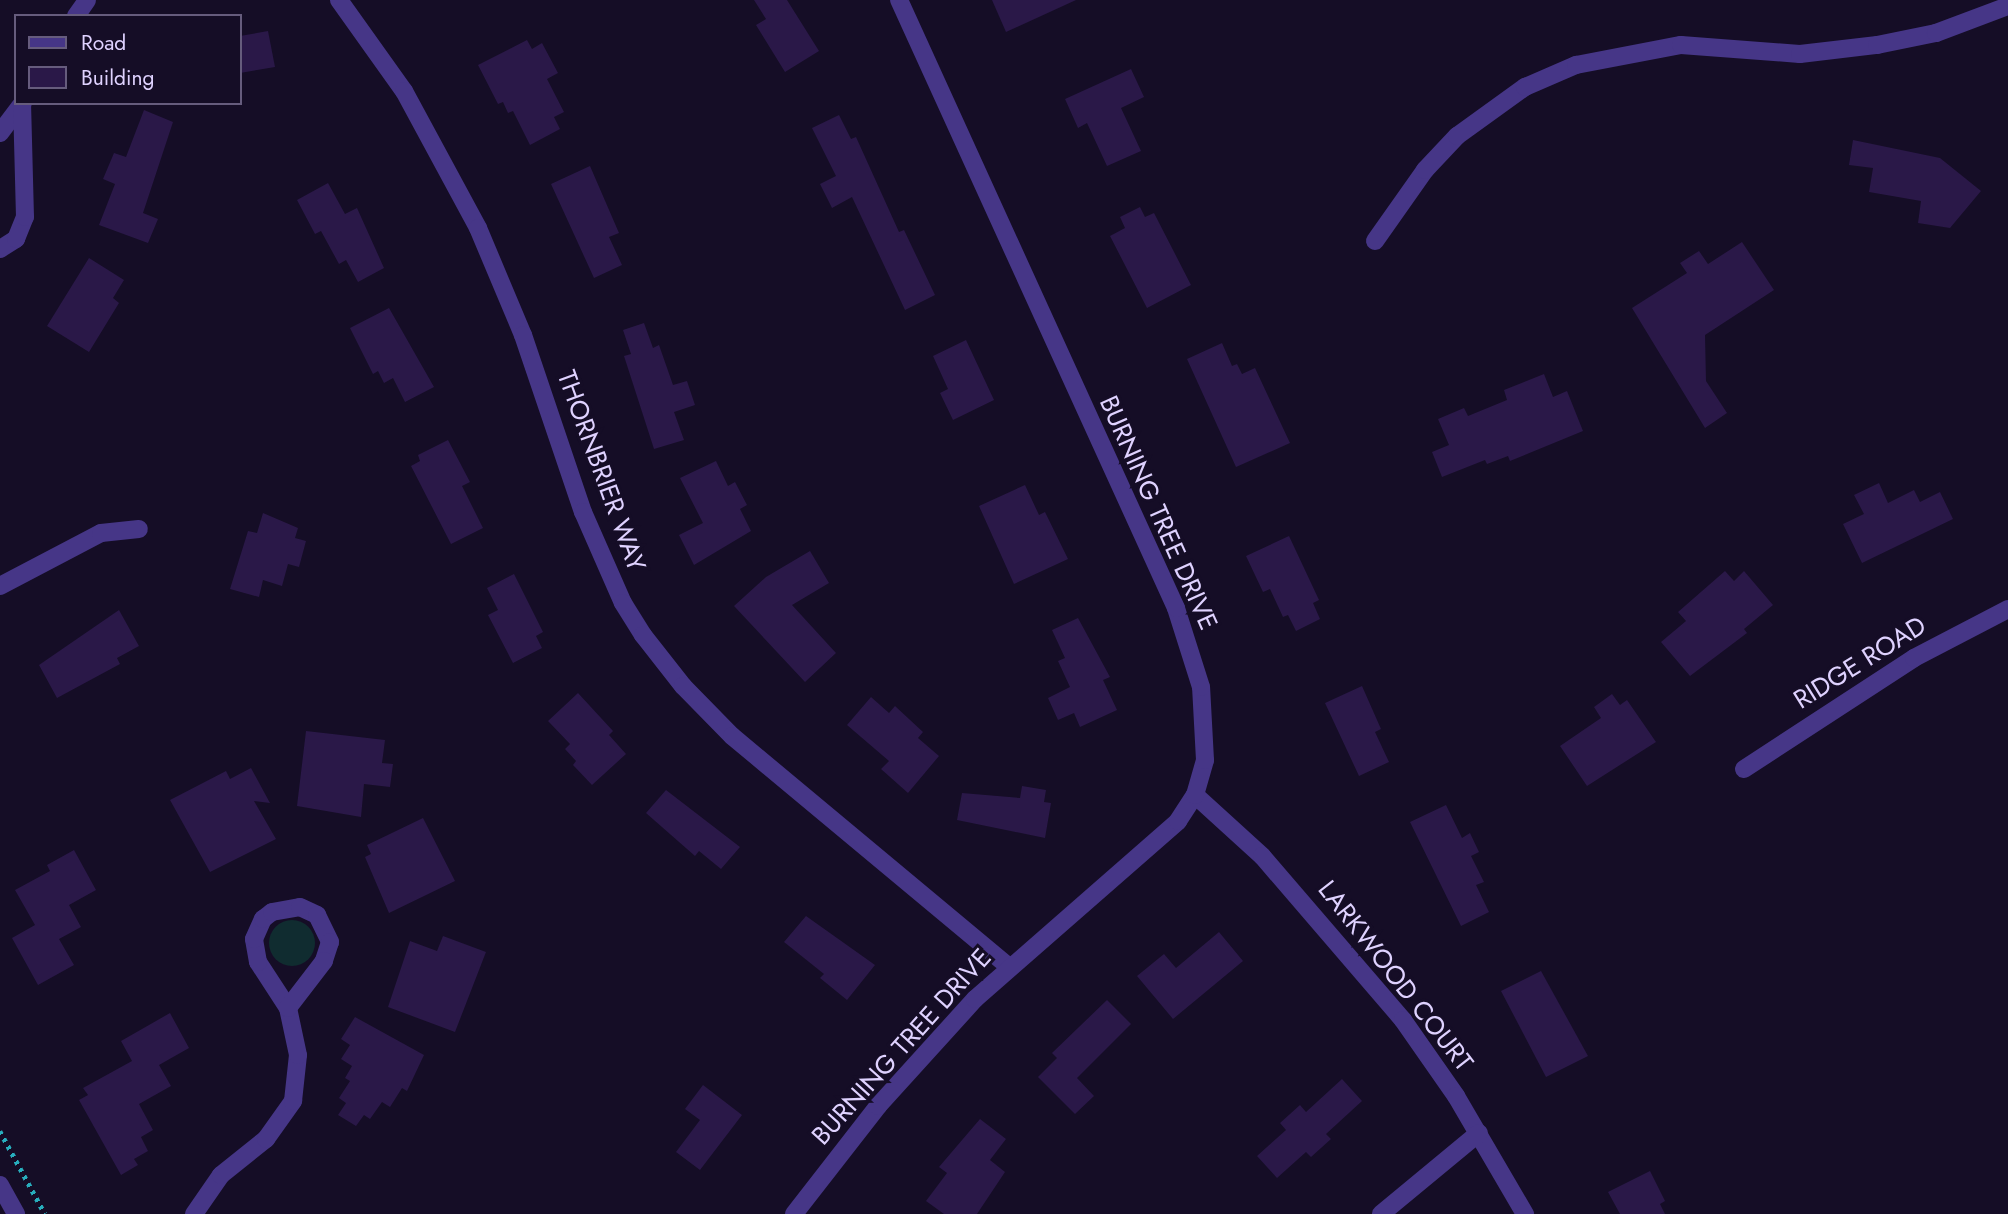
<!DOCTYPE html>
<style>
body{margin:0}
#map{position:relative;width:2008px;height:1214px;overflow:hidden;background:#150d26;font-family:Jost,sans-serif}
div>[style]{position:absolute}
.green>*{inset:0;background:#102c30}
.round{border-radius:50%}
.building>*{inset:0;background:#2a1848}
.path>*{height:4.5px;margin-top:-2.25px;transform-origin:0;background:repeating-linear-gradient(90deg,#28aebd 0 3.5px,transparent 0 8.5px)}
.minor>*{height:18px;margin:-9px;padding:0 9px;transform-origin:9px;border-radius:9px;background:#463687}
span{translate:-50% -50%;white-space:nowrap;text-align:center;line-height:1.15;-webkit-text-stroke:6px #150d26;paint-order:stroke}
.street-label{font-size:26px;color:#dfd2ff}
.legend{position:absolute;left:14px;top:14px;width:228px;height:91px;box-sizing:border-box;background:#150d26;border:2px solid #665c7d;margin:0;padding:9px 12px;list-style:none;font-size:21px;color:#dfd2ff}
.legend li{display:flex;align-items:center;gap:14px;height:35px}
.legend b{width:35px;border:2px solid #665c7d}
</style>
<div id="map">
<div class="green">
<i class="round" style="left:269px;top:920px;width:46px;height:46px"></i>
</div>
<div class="building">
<i style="clip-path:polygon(754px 0,787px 0,819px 51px,785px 72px,756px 25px,766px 19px)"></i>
<i style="clip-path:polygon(992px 0,1076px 0,1006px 32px)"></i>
<i style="clip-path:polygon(268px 31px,275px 67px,240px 73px,240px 36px)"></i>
<i style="clip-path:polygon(527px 40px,532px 49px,542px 43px,558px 73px,547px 79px,564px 112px,554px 117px,560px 129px,530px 145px,513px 111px,508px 113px,503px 102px,498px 104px,478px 65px)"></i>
<i style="clip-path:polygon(1131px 69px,1144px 97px,1121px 108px,1141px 151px,1107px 166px,1087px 123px,1078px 128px,1065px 99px)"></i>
<i style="clip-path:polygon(144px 110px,173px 122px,143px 213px,158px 219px,148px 243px,99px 225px,115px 184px,103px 179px,114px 153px,126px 157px)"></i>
<i style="clip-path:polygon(839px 115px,851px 139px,856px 137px,899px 232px,904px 230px,935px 295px,905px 310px,852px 197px,832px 208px,820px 184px,836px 176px,812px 128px)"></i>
<i style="clip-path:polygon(1853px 140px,1940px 158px,1981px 191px,1950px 228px,1918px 223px,1921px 201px,1869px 192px,1873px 168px,1849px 165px)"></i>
<i style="clip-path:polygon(590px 166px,619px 233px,609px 237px,622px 265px,594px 278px,551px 184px)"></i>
<i style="clip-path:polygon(328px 183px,345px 214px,357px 208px,384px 268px,358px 282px,346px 260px,339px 264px,321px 231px,315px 234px,297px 200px)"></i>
<i style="clip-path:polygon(1140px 207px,1145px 217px,1154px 213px,1191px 285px,1147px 308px,1110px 236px,1125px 228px,1120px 217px)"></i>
<i style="clip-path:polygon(1742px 242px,1774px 290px,1705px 335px,1706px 381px,1727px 413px,1705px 428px,1632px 308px,1687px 273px,1680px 263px,1699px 251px,1708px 264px)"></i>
<i style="clip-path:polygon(89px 258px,124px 280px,113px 298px,119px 303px,89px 352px,47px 326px)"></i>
<i style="clip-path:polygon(389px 308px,434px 387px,405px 402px,393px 378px,384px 383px,378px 371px,373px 374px,350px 328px)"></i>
<i style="clip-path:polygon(644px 323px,653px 348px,659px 345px,673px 385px,687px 381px,695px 405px,674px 412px,684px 440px,654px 449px,624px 356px,631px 354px,623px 330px)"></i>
<i style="clip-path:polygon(966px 340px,994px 400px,953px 420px,940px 393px,948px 389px,933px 356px)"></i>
<i style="clip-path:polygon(1222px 343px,1232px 366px,1237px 364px,1242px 374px,1255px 368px,1290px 443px,1236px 467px,1187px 359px)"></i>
<i style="clip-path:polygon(1544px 374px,1553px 397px,1567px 391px,1583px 431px,1510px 461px,1508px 456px,1487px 464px,1485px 460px,1442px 477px,1432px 452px,1449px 445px,1438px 419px,1464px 408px,1468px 416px,1507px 400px,1504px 390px)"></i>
<i style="clip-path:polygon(448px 440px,470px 482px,462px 486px,483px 528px,451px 544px,411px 466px,420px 461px,418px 455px)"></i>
<i style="clip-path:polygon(716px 461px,728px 486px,735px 482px,747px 505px,740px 509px,751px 531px,694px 565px,679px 535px,703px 523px,680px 478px)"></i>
<i style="clip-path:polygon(1879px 483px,1888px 503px,1914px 490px,1920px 502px,1940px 492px,1953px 519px,1862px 563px,1843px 524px,1864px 514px,1854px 495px)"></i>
<i style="clip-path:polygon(1025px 485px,1039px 515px,1045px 512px,1068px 559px,1014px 584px,979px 506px)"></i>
<i style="clip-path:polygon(263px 513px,298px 528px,295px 538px,306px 541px,299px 567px,288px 564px,282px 586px,263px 580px,259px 597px,230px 589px,248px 531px,257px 533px)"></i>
<i style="clip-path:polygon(1289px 536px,1319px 600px,1313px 603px,1320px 619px,1296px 631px,1288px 615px,1283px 617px,1270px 589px,1263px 592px,1246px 556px)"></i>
<i style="clip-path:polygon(810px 551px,829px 583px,792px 605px,836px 653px,805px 682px,734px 606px,766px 577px)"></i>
<i style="clip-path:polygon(1725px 571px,1734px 581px,1744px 571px,1773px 605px,1744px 629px,1747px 633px,1690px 676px,1661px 642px,1686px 621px,1678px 612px)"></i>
<i style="clip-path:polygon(514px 574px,543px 632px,536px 636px,542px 648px,513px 663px,488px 615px,498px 610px,487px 588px)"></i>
<i style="clip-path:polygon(119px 610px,139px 646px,117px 658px,120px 664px,57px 698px,39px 665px)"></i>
<i style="clip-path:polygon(1078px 618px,1110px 677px,1103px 680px,1117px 710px,1080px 727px,1074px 713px,1058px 720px,1048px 698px,1070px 687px,1058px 661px,1065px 658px,1052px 630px)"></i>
<i style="clip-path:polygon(1362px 686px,1381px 729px,1375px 732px,1389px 762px,1359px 776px,1325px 703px)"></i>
<i style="clip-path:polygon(578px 693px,613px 731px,609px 735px,626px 754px,592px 785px,573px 765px,576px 761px,565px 749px,570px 744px,548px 721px)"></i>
<i style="clip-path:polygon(1612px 694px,1620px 705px,1627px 700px,1656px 742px,1587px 786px,1560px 746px,1601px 718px,1594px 707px)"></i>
<i style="clip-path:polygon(871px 697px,889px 713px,895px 706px,923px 732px,918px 738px,939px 756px,908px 793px,881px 769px,889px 761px,847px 725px)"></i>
<i style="clip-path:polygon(306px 731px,385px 740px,382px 763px,393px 764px,390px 787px,364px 784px,361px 817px,297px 806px)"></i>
<i style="clip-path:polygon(251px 768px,270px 803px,254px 801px,276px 839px,210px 872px,170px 800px,226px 771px,230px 779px)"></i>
<i style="clip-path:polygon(1022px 786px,1046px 790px,1044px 802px,1051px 803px,1045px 838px,957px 820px,962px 793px,1020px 798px)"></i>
<i style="clip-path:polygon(666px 790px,740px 847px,721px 869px,699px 851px,695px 856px,646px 813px)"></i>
<i style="clip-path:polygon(1446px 805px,1462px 838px,1470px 833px,1479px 852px,1471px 856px,1484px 882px,1476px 885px,1489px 912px,1461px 926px,1410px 822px)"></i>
<i style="clip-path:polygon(423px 818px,455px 881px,389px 913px,365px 857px,371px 854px,367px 845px)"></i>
<i style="clip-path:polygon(74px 850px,96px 890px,69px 905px,81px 927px,59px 939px,74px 965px,38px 985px,12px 938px,35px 925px,15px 890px,50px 871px,47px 865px)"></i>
<i style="clip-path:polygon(806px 916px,875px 965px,847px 1000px,820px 978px,824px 974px,784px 942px)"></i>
<i style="clip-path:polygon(1219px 932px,1243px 961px,1173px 1019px,1137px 976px,1164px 954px,1176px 968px)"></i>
<i style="clip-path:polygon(443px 936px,486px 952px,455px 1032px,388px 1007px,410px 941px,437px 951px)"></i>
<i style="clip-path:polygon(1541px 971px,1588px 1056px,1546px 1077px,1501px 991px)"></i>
<i style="clip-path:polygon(1107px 1000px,1131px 1024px,1077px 1078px,1094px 1096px,1075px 1114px,1038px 1077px,1057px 1058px,1052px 1053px)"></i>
<i style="clip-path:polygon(170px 1013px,189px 1048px,159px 1065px,171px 1086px,139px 1104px,153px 1130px,141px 1137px,148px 1151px,134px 1159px,138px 1165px,121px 1175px,79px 1100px,88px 1095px,83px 1088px,132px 1061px,121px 1041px)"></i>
<i style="clip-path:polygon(355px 1017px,424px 1055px,407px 1091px,402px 1088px,390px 1107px,382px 1102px,370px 1119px,364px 1115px,356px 1126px,338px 1115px,346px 1103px,339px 1098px,350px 1081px,345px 1078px,352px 1066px,341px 1059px,350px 1045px,341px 1039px)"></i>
<i style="clip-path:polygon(1342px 1079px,1362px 1101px,1326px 1134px,1331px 1139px,1311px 1157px,1306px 1152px,1277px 1178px,1257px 1156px,1286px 1130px,1280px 1123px,1300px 1105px,1306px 1112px)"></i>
<i style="clip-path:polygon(703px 1085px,742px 1115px,700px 1170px,676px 1152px,700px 1120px,685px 1109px)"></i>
<i style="clip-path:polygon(980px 1119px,1006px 1139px,990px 1160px,1005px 1172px,977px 1214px,944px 1214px,926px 1201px,947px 1173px,939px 1167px)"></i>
<i style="clip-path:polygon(1650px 1171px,1665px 1201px,1660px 1204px,1665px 1214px,1620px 1214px,1608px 1192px)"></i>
</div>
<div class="path">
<i style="left:0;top:1131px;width:94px;rotate:61.5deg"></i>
</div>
<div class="minor">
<i style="left:339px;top:0;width:112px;rotate:54.5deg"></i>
<i style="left:404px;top:91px;width:156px;rotate:61.6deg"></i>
<i style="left:478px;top:228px;width:116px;rotate:67.2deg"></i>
<i style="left:523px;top:335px;width:187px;rotate:71.3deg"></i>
<i style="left:583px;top:512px;width:99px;rotate:66.3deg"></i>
<i style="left:623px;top:603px;width:38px;rotate:58deg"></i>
<i style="left:643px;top:635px;width:65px;rotate:51.9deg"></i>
<i style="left:683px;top:686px;width:70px;rotate:45.6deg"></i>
<i style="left:732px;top:736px;width:361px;rotate:39.8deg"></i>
<i style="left:76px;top:16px;width:19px;rotate:-55deg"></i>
<i style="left:0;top:133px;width:38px;rotate:-53deg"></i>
<i style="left:1375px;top:241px;width:87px;rotate:-54.8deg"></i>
<i style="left:1425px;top:170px;width:47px;rotate:-46.7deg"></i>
<i style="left:1457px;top:136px;width:84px;rotate:-35.8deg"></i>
<i style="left:1525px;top:87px;width:56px;rotate:-23.3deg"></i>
<i style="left:1576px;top:65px;width:107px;rotate:-10.8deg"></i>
<i style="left:1681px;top:45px;width:119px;rotate:4.3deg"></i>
<i style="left:1800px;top:54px;width:78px;rotate:-6.7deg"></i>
<i style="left:1877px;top:45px;width:60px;rotate:-11.5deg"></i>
<i style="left:1936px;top:33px;width:77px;rotate:-20.6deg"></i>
<i style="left:0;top:249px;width:19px;rotate:-32deg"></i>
<i style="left:16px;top:239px;width:24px;rotate:-68deg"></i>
<i style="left:25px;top:217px;width:112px;rotate:-91.5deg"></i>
<i style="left:0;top:586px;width:114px;rotate:-27.7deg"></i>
<i style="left:101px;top:533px;width:38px;rotate:-6deg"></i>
<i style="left:1744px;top:769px;width:203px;rotate:-33.1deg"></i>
<i style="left:1914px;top:658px;width:106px;rotate:-27.5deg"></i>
<i style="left:1195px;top:795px;width:91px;rotate:42.3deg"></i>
<i style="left:1262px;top:856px;width:216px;rotate:49.3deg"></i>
<i style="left:1403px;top:1020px;width:93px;rotate:55.1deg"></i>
<i style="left:1456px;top:1096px;width:137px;rotate:59.7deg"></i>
<i style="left:0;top:1185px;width:33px;rotate:61deg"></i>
<i style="left:194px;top:1214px;width:47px;rotate:-55.3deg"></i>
<i style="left:221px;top:1175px;width:58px;rotate:-38.7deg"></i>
<i style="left:266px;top:1139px;width:47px;rotate:-54.6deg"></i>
<i style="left:293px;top:1101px;width:46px;rotate:-83.8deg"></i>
<i style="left:298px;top:1055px;width:48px;rotate:-102deg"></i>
<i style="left:288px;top:1008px;width:55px;rotate:-123.1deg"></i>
<i style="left:258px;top:962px;width:23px;rotate:-100deg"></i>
<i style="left:254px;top:939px;width:22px;rotate:-66deg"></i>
<i style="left:263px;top:919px;width:11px;rotate:-38deg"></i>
<i style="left:272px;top:912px;width:28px;rotate:-10deg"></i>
<i style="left:300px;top:907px;width:19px;rotate:25deg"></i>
<i style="left:317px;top:915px;width:30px;rotate:64deg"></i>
<i style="left:330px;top:942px;width:20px;rotate:108deg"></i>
<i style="left:324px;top:961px;width:59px;rotate:127.5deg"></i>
<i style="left:794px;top:1214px;width:137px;rotate:-52.1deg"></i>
<i style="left:878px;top:1106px;width:144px;rotate:-47.8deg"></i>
<i style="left:975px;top:999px;width:270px;rotate:-41.2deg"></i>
<i style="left:1178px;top:821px;width:31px;rotate:-57deg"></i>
<i style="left:1195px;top:795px;width:36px;rotate:-74deg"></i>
<i style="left:1205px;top:760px;width:73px;rotate:-93.1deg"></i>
<i style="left:1201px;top:687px;width:83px;rotate:-107.6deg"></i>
<i style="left:1176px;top:608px;width:668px;rotate:-114.49deg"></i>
<i style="left:1381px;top:1214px;width:127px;rotate:-39.6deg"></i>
</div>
<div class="street-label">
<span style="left:601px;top:471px;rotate:70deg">THORNBRIER WAY</span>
<span style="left:1158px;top:513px;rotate:66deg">BURNING TREE DRIVE</span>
<span style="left:1860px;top:663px;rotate:-32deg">RIDGE ROAD</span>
<span style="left:1395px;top:976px;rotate:52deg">LARKWOOD COURT</span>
<span style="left:902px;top:1047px;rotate:-48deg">BURNING TREE DRIVE</span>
</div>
<ul class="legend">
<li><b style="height:9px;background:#463687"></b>Road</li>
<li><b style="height:19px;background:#2a1848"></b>Building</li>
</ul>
</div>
